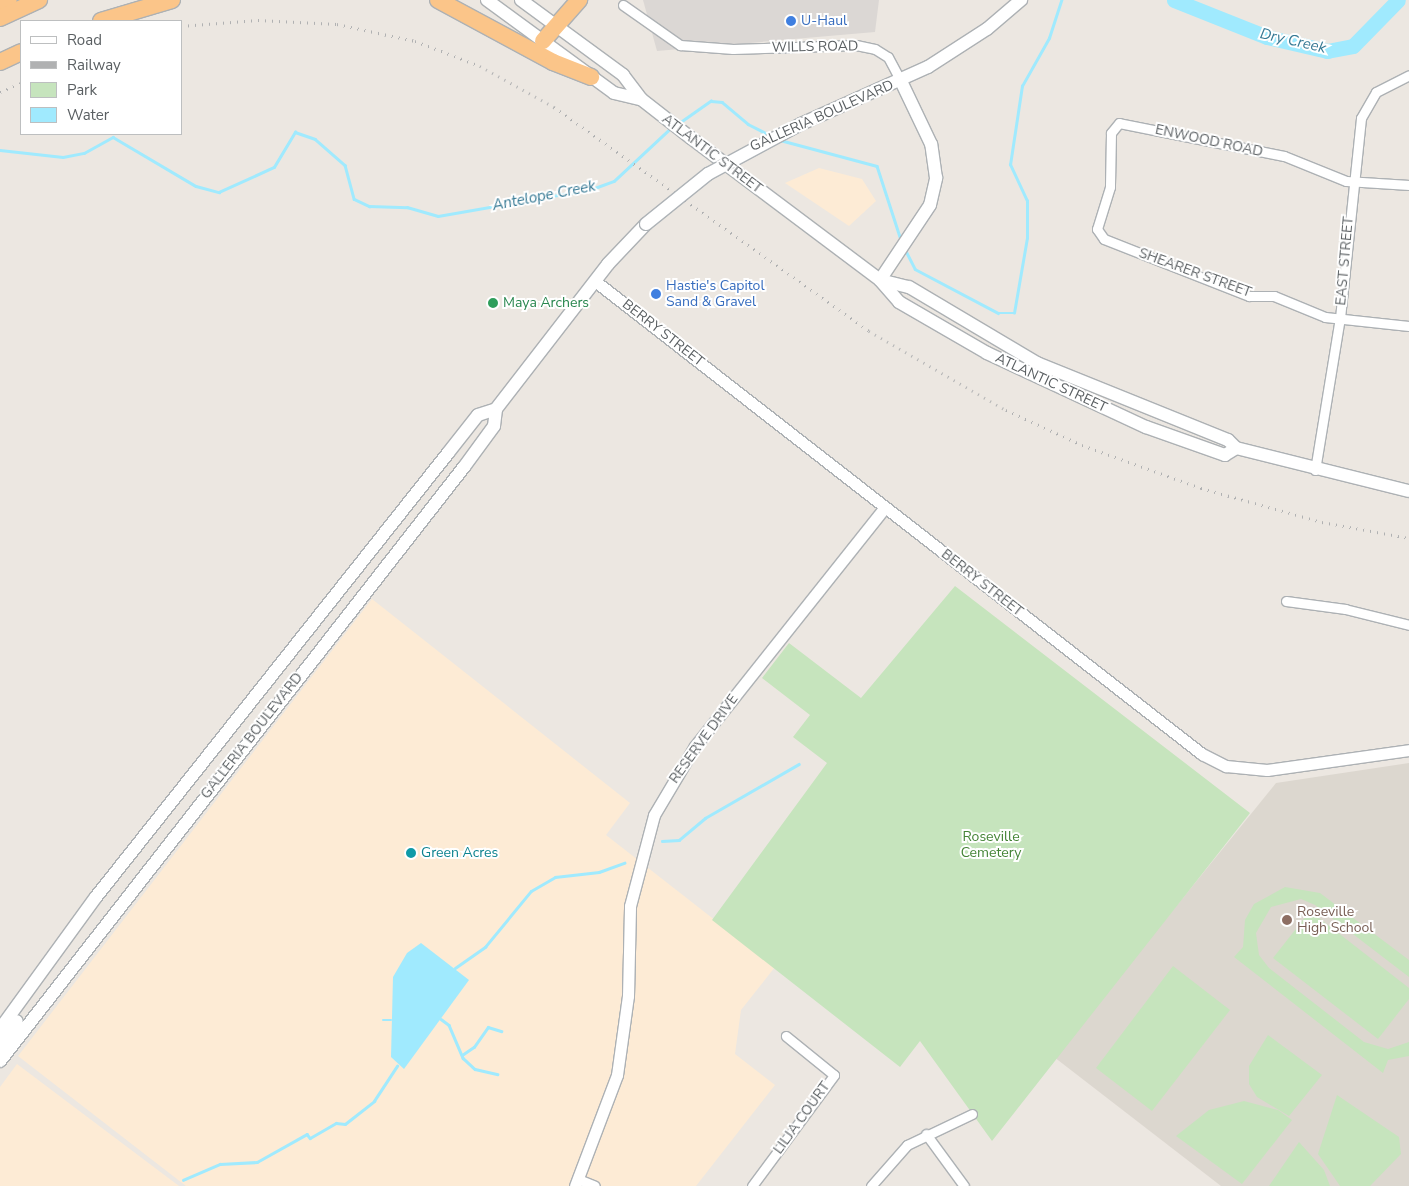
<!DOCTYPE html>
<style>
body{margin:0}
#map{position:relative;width:1409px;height:1186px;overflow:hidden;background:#ece7e1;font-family:"Nunito Sans",sans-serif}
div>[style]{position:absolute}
.commercial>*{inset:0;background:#fdebd5}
.industrial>*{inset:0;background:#dbd7d4}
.education>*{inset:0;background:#dcd7cf}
.green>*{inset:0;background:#c6e4bd}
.water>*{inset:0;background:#a0eafe}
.stream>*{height:2.5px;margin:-1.25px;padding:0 1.25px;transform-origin:1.25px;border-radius:1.25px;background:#a0eafe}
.river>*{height:15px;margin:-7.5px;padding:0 7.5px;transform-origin:7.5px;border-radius:7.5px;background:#a0eafe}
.roads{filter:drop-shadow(1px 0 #adb1b4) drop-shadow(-1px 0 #adb1b4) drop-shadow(0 1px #adb1b4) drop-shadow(0 -1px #adb1b4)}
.minor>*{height:9px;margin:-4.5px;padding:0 4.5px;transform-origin:4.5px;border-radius:4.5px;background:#fff}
.tertiary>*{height:11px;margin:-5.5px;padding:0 5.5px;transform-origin:5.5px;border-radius:5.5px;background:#fff}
.secondary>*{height:12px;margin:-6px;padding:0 6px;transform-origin:6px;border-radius:6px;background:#fff}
.motorway>*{height:16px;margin:-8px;padding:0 8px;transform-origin:8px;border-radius:8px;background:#fbc589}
.rail>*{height:2.5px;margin-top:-1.25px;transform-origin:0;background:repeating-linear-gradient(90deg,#b0b1b2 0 1px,transparent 0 7px)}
.bridges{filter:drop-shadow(1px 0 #aeb3b7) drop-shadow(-1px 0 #aeb3b7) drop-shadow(0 1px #aeb3b7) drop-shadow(0 -1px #aeb3b7)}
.secondary-bridge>*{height:12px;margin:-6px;padding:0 6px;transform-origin:6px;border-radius:6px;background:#fff}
.dots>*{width:14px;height:14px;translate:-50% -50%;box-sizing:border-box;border:2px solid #fff;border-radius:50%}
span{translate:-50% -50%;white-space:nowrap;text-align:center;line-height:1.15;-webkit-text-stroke:4px #fff;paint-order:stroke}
.shop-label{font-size:14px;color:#366cbe}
.left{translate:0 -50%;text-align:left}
.street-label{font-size:14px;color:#5a5f62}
.leisure-label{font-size:14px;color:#27864d}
.park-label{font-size:14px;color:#448436}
.culture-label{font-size:14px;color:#0d838f}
.education-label{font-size:14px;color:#785e54}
.water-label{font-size:15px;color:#367994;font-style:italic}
.legend{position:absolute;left:20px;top:20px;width:162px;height:115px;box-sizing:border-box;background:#fff;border:1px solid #bdbfc0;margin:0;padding:6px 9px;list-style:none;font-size:15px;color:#5a5f62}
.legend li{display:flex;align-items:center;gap:10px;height:25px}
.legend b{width:25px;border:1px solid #bdbfc0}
</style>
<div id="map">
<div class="commercial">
<i style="clip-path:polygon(819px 168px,862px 179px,876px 201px,849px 226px,785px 183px)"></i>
<i style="clip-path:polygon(372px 599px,630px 803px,606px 835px,775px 967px,741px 1010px,735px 1054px,775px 1085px,696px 1186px,186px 1186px,18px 1056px)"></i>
<i style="clip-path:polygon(17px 1064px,179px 1186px,0 1186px,0 1087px)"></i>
</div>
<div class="industrial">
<i style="clip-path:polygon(643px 0,879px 0,875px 32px,657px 51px)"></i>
</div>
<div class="education">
<i style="clip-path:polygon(1409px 763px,1409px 1186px,1221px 1186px,1054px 1057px,1276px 783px)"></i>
</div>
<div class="green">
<i style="clip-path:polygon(955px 586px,1250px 813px,992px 1141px,920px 1041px,900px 1067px,712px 920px,827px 763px,793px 737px,810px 715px,762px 678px,789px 643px,861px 698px)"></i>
<i style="clip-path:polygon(1285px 887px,1320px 893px,1409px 960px,1409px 977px,1315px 905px,1301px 899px,1271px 907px,1256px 933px,1259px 955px,1269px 968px,1364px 1042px,1388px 1049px,1409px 1042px,1409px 1056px,1388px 1060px,1383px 1073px,1234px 957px,1243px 947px,1245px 920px,1254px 904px)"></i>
<i style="clip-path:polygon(1310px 911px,1409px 988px,1409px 999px,1378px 1039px,1273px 958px)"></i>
<i style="clip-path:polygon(1173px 966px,1230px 1010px,1152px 1111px,1096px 1068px)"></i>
<i style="clip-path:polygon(1268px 1035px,1322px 1075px,1289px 1116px,1257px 1097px,1249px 1084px,1249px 1066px)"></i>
<i style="clip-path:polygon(1337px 1095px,1399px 1137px,1401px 1154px,1370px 1186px,1340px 1186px,1318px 1154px)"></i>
<i style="clip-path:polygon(1244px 1101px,1278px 1110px,1292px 1120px,1242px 1184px,1176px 1136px,1209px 1110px)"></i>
<i style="clip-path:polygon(1299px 1142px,1324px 1170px,1330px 1186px,1269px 1186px)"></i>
</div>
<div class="water">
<i style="clip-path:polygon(421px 943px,469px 980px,404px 1069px,391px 1057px,393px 977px,407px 953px)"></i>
</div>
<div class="stream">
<i style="left:679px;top:123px;width:39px;rotate:-35deg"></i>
<i style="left:711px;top:101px;width:11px;rotate:5deg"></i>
<i style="left:722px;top:102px;width:34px;rotate:40deg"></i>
<i style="left:748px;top:124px;width:25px;rotate:27deg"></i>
<i style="left:780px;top:140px;width:100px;rotate:15deg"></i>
<i style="left:877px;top:166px;width:78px;rotate:72deg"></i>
<i style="left:0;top:150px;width:63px;rotate:6.3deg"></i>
<i style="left:63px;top:157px;width:21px;rotate:-11deg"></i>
<i style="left:84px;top:153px;width:33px;rotate:-29deg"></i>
<i style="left:113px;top:137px;width:96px;rotate:30.6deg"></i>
<i style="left:196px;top:186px;width:24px;rotate:15deg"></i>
<i style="left:219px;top:192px;width:60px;rotate:-24.4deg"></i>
<i style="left:274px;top:167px;width:41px;rotate:-59deg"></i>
<i style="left:295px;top:132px;width:21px;rotate:19deg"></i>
<i style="left:315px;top:139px;width:40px;rotate:41deg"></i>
<i style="left:345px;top:165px;width:35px;rotate:75deg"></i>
<i style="left:354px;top:199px;width:17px;rotate:25deg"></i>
<i style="left:369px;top:206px;width:38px;rotate:2deg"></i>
<i style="left:407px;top:207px;width:32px;rotate:16deg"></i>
<i style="left:438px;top:216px;width:156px;rotate:-9.9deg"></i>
<i style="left:592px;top:189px;width:23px;rotate:-20deg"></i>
<i style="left:614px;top:181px;width:79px;rotate:-43deg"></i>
<i style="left:905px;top:249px;width:22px;rotate:63deg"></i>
<i style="left:915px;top:269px;width:94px;rotate:27.9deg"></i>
<i style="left:998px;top:313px;width:16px"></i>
<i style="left:1014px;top:313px;width:76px;rotate:-80.2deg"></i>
<i style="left:1027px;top:238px;width:37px;rotate:-90deg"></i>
<i style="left:1027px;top:201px;width:40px;rotate:-115deg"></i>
<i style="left:1010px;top:165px;width:80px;rotate:-81.4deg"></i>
<i style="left:1022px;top:86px;width:55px;rotate:-60.6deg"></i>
<i style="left:1049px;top:38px;width:40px;rotate:-72deg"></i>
<i style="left:662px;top:841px;width:17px;rotate:-3deg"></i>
<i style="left:679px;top:840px;width:34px;rotate:-40deg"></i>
<i style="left:705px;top:818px;width:108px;rotate:-29.9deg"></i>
<i style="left:455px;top:968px;width:37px;rotate:-35deg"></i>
<i style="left:485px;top:947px;width:72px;rotate:-50.6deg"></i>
<i style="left:531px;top:891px;width:28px;rotate:-30deg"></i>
<i style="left:555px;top:877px;width:44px;rotate:-6.5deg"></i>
<i style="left:599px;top:872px;width:27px;rotate:-20deg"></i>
<i style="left:441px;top:1019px;width:10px;rotate:37deg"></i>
<i style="left:449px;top:1025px;width:36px;rotate:67deg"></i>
<i style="left:463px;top:1058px;width:16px;rotate:43deg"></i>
<i style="left:475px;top:1069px;width:23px;rotate:13deg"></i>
<i style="left:383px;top:1020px;width:8px"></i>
<i style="left:462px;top:1055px;width:14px;rotate:-34deg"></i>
<i style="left:474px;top:1047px;width:24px;rotate:-55deg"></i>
<i style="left:488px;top:1027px;width:14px;rotate:17deg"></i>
<i style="left:183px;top:1180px;width:40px;rotate:-23.4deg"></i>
<i style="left:220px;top:1164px;width:37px;rotate:-3deg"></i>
<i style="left:257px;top:1162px;width:57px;rotate:-29.2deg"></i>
<i style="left:307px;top:1134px;width:5px;rotate:53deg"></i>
<i style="left:310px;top:1138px;width:30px;rotate:-30deg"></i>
<i style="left:336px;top:1123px;width:9px;rotate:6deg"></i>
<i style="left:345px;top:1124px;width:37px;rotate:-38deg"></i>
<i style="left:374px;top:1101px;width:42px;rotate:-56.7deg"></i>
</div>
<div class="river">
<i style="left:1174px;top:0;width:100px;rotate:21.7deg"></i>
<i style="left:1267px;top:37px;width:62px;rotate:13.1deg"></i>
<i style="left:1327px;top:51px;width:26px;rotate:-11deg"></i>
<i style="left:1353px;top:46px;width:64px;rotate:-45.6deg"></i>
</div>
<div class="roads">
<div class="minor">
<i style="left:623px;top:5px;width:70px;rotate:35.1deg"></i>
<i style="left:680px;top:45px;width:53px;rotate:4.3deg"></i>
<i style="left:733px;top:49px;width:123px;rotate:-1.9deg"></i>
<i style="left:856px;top:45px;width:19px;rotate:12deg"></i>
<i style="left:875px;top:49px;width:15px;rotate:32deg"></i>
<i style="left:888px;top:57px;width:27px;rotate:62deg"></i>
<i style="left:1409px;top:185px;width:63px;rotate:-176.4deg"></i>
<i style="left:1346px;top:181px;width:67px;rotate:-158deg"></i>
<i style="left:1284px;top:156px;width:168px;rotate:-168.7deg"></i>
<i style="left:1119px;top:123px;width:13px;rotate:129deg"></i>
<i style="left:1111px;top:133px;width:54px;rotate:91.1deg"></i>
<i style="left:1110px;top:187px;width:44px;rotate:107.2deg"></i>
<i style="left:1097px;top:229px;width:12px;rotate:55deg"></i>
<i style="left:1104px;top:239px;width:156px;rotate:21.5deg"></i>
<i style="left:1249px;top:296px;width:25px"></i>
<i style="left:1274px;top:296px;width:55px;rotate:22.4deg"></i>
<i style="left:1325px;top:317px;width:84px;rotate:6.1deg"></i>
<i style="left:1315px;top:470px;width:154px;rotate:-80.7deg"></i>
<i style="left:1340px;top:318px;width:201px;rotate:-84deg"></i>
<i style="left:1361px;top:118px;width:30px;rotate:-60deg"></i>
<i style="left:1376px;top:92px;width:37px;rotate:-27deg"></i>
<i style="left:1286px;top:601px;width:60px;rotate:7.7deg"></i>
<i style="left:1345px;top:609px;width:66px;rotate:14deg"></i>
<i style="left:926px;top:1134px;width:64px;rotate:53.8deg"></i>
<i style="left:578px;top:1179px;width:18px;rotate:22deg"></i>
<i style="left:752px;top:1186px;width:138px;rotate:-53.5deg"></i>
<i style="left:834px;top:1075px;width:62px;rotate:-140.9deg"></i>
<i style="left:871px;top:1186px;width:55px;rotate:-48.7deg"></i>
<i style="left:907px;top:1145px;width:72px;rotate:-25.5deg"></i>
</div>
<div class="tertiary">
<i style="left:595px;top:281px;width:770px;rotate:37.93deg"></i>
<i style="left:1202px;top:754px;width:27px;rotate:27deg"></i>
<i style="left:1226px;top:766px;width:41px;rotate:5.6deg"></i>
<i style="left:1267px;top:770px;width:143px;rotate:-8deg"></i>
<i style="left:575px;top:1186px;width:119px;rotate:-69.3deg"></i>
<i style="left:617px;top:1075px;width:80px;rotate:-82.1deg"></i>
<i style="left:628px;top:996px;width:90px;rotate:-88.7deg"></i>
<i style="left:630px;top:906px;width:94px;rotate:-75.2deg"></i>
<i style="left:654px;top:815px;width:80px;rotate:-59.3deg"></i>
<i style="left:695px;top:746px;width:305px;rotate:-51.5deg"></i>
</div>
<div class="secondary">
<i style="left:487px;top:0;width:157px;rotate:36.2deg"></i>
<i style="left:614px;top:93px;width:28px;rotate:13deg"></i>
<i style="left:521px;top:0;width:127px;rotate:36.3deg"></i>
<i style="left:623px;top:75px;width:30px;rotate:53deg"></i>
<i style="left:641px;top:99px;width:63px;rotate:38deg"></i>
<i style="left:691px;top:138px;width:236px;rotate:36.9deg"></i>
<i style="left:880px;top:280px;width:29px;rotate:49deg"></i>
<i style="left:899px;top:302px;width:102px;rotate:30.1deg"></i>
<i style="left:987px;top:353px;width:175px;rotate:25deg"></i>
<i style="left:1146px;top:427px;width:84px;rotate:19.5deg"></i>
<i style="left:1225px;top:455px;width:13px;rotate:-32deg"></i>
<i style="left:801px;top:124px;width:139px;rotate:-24.2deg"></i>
<i style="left:928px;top:67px;width:70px;rotate:-32.8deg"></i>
<i style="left:987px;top:29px;width:45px;rotate:-40.5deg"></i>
<i style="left:880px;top:280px;width:30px;rotate:14deg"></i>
<i style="left:909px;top:287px;width:149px;rotate:30.7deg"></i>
<i style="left:1037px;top:363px;width:206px;rotate:22deg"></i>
<i style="left:1228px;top:440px;width:11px;rotate:45deg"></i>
<i style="left:1236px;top:448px;width:178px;rotate:14deg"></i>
<i style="left:880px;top:280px;width:90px;rotate:-56.3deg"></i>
<i style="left:930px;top:205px;width:28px;rotate:-77deg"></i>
<i style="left:936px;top:178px;width:34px;rotate:-98deg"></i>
<i style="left:931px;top:144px;width:70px;rotate:-115.5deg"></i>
<i style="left:0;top:1029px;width:163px;rotate:-54deg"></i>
<i style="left:96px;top:897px;width:567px;rotate:-51.59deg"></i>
<i style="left:448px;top:453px;width:48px;rotate:-51.7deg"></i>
<i style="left:478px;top:415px;width:19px;rotate:-18deg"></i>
<i style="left:496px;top:409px;width:183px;rotate:-52.3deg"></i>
<i style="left:608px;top:264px;width:55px;rotate:-46.5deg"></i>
<i style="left:0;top:1045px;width:29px;rotate:-55deg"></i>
<i style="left:0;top:1061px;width:754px;rotate:-52.01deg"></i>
<i style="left:464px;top:467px;width:51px;rotate:-53.8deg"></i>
<i style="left:494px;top:426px;width:17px;rotate:-83deg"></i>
</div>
<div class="motorway">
<i style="left:438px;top:0;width:131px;rotate:28.3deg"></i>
<i style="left:553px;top:62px;width:41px;rotate:21.5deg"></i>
<i style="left:0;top:5px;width:10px;rotate:-29deg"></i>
<i style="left:0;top:18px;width:43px;rotate:-24.8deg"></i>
<i style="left:101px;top:21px;width:74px;rotate:-16.5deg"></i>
<i style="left:543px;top:41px;width:55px;rotate:-48.7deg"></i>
<i style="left:0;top:62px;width:23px;rotate:-25deg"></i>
</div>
</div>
<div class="rail">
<i style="left:181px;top:26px;width:77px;rotate:-4.5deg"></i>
<i style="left:258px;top:20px;width:79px;rotate:2.9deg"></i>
<i style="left:337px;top:24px;width:80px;rotate:12.3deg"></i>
<i style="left:415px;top:41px;width:70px;rotate:21deg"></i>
<i style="left:480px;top:66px;width:85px;rotate:29deg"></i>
<i style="left:554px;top:107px;width:387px;rotate:35.4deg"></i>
<i style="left:869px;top:331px;width:158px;rotate:30deg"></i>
<i style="left:1006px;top:410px;width:84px;rotate:24.7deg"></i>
<i style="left:1082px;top:445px;width:127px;rotate:19.9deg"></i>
<i style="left:1201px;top:488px;width:126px;rotate:15.7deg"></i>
<i style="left:1322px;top:522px;width:88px;rotate:10.4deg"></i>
<i style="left:0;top:92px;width:23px;rotate:-23deg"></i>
</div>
<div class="bridges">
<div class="secondary-bridge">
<i style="left:646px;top:224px;width:80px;rotate:-38.9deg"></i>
<i style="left:708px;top:174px;width:106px;rotate:-28.3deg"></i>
</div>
</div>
<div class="dots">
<i style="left:791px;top:21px;background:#3f7fe0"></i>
<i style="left:656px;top:294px;background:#3f7fe0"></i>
<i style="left:493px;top:303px;background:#2e9e5b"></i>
<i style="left:411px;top:853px;background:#0f9aa8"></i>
<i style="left:1287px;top:920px;background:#8d6e63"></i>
</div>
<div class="shop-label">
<span class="left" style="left:801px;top:21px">U-Haul</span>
<span class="left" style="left:666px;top:294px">Hastie's Capitol<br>Sand &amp; Gravel</span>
</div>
<div class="street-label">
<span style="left:815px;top:47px;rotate:-1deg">WILLS ROAD</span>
<span style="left:822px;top:116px;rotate:-24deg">GALLERIA BOULEVARD</span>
<span style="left:1209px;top:141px;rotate:12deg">ENWOOD ROAD</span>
<span style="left:712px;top:154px;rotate:37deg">ATLANTIC STREET</span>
<span style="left:1345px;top:261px;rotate:-85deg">EAST STREET</span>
<span style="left:1195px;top:273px;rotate:20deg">SHEARER STREET</span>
<span style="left:663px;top:333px;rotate:38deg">BERRY STREET</span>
<span style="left:1051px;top:383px;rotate:25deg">ATLANTIC STREET</span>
<span style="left:982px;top:583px;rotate:38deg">BERRY STREET</span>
<span style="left:252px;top:736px;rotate:-52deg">GALLERIA BOULEVARD</span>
<span style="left:704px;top:739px;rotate:-54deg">RESERVE DRIVE</span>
<span style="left:802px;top:1118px;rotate:-54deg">LILJA COURT</span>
</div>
<div class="leisure-label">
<span class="left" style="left:503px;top:303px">Maya Archers</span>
</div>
<div class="park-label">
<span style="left:991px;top:845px">Roseville<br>Cemetery</span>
</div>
<div class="culture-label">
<span class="left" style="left:421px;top:853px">Green Acres</span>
</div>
<div class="education-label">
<span class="left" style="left:1297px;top:920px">Roseville<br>High School</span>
</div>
<div class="water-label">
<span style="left:1293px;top:41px;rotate:13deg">Dry Creek</span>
<span style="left:544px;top:196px;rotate:-11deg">Antelope Creek</span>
</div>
<ul class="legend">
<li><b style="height:6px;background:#fff"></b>Road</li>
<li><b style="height:6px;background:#b0b1b2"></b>Railway</li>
<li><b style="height:14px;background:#c6e4bd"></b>Park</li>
<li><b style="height:14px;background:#a0eafe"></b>Water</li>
</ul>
</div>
